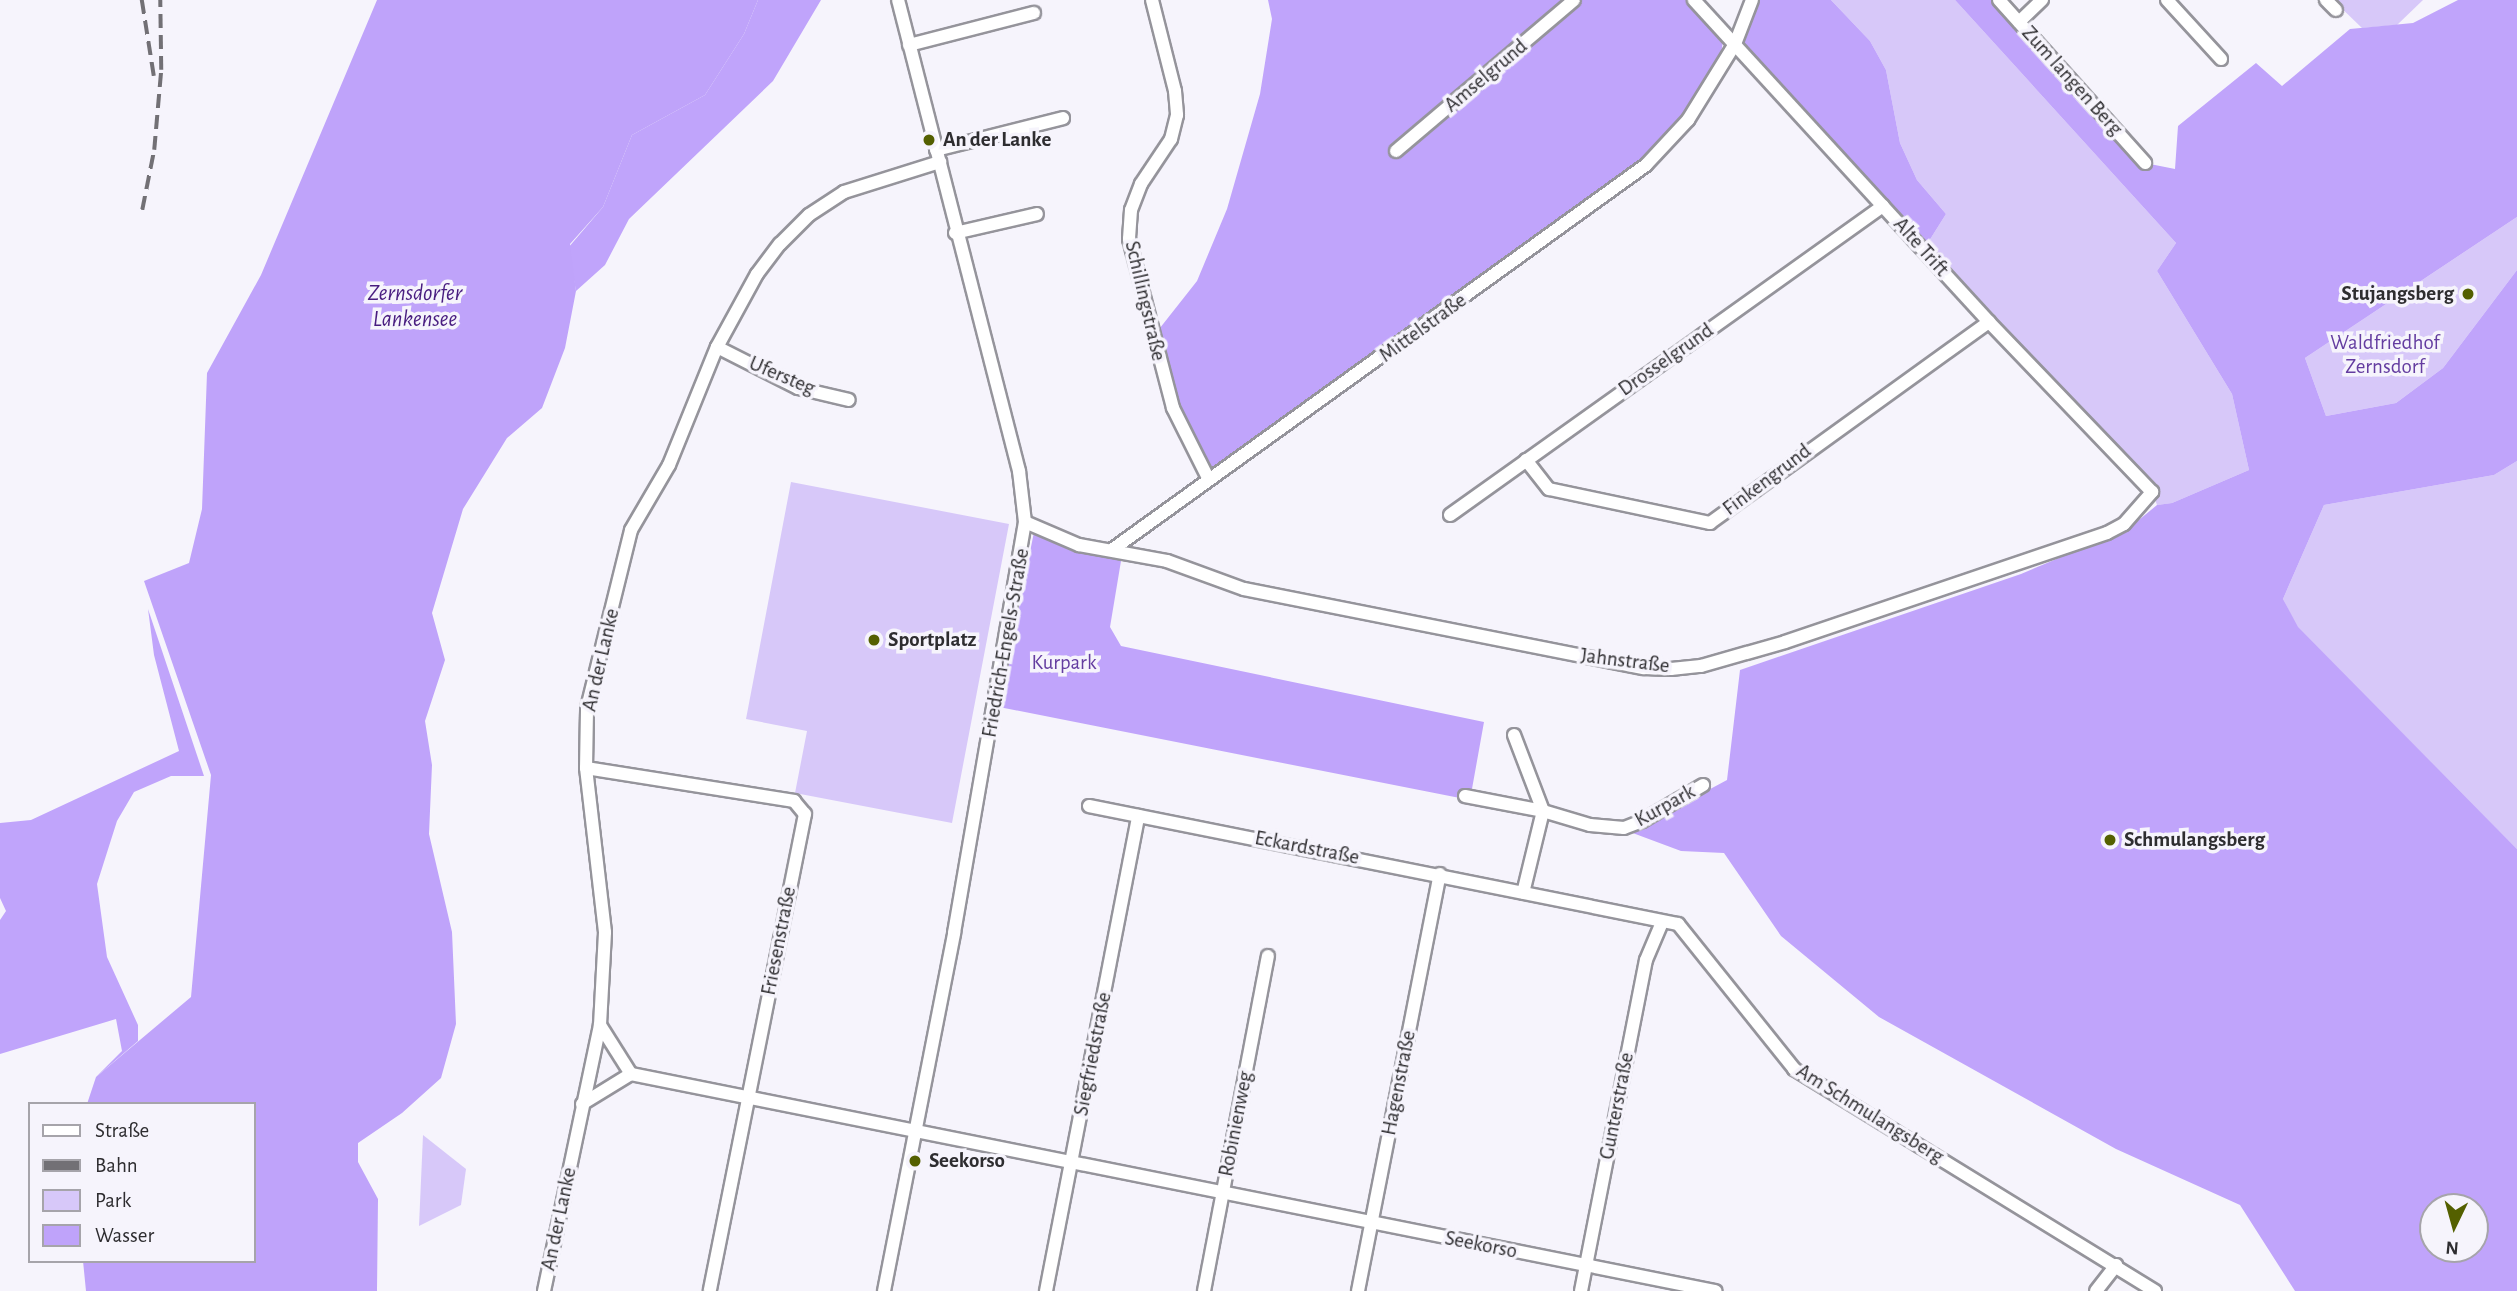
<!DOCTYPE html>
<meta charset="utf-8">
<style>
body{margin:0}
#map{position:relative;width:2517px;height:1291px;overflow:hidden;background:#f6f4fc;font-family:"Alegreya Sans",sans-serif}
div>[style]{position:absolute}
.green>*{inset:0;background:#d7c8f9}
.forest>*{inset:0;background:#c0a4fb}
.water>*{inset:0;background:#bfa3fa}
.roads{filter:drop-shadow(2px 0 #95949b) drop-shadow(-2px 0 #95949b) drop-shadow(0 2px #95949b) drop-shadow(0 -2px #95949b)}
.minor>*{height:12px;margin:-6px;padding:0 6px;transform-origin:6px;border-radius:6px;background:#fff}
.rail>*{height:3.5px;margin-top:-1.75px;transform-origin:0;background:repeating-linear-gradient(90deg,#727075 0 14px,transparent 0 21px)}
.dots>*{width:19px;height:19px;translate:-50% -50%;box-sizing:border-box;border:4px solid #f6f4fc;border-radius:50%}
span{translate:-50% -50%;white-space:nowrap;text-align:center;line-height:1.15;-webkit-text-stroke:7px #f6f4fc;paint-order:stroke}
.street-label{font-size:21px;color:#2e2d30}
.poi-label{font-size:21px;color:#2e2d30;font-weight:700}
.left{translate:0 -50%;text-align:left}
.right{translate:-100% -50%;text-align:right}
.park-label{font-size:21px;color:#643da0}
.water-label{font-size:23px;color:#491d80;font-style:italic}
.legend{position:absolute;left:28px;top:1102px;width:228px;height:161px;box-sizing:border-box;background:#f6f4fc;border:2px solid #a6a4aa;margin:0;padding:9px 12px;list-style:none;font-size:21px;color:#2e2d30}
.legend li{display:flex;align-items:center;gap:14px;height:35px}
.legend b{width:35px;border:2px solid #a6a4aa}
.north{position:absolute;left:2419px;top:1193px;width:70px;height:70px;box-sizing:border-box;background:#f6f4fc;border:2px solid #a6a4aa;border-radius:50%;rotate:185deg;font-size:19px;font-weight:700;line-height:28px;text-align:center;color:#2e2d30}
.north::after{content:'';display:block;margin:auto;width:24px;height:32px;background:#546000;clip-path:polygon(50% 0,100% 100%,50% 72%,0 100%)}
</style>
<div id="map">
<div class="green">
<i style="clip-path:polygon(1831px 0,1955px 0,2176px 243px,2157px 271px,2232px 394px,2249px 470px,2172px 503px,2157px 505px,2152px 491px,1924px 249px,1946px 214px,1917px 180px,1900px 143px,1886px 70px,1870px 41px)"></i>
<i style="clip-path:polygon(2333px 0,2423px 0,2397px 25px,2362px 28px)"></i>
<i style="clip-path:polygon(2517px 217px,2517px 270px,2443px 368px,2396px 403px,2326px 416px,2305px 358px)"></i>
<i style="clip-path:polygon(2517px 461px,2517px 849px,2297px 627px,2283px 599px,2324px 505px,2494px 475px)"></i>
<i style="clip-path:polygon(791px 482px,1009px 524px,952px 823px,795px 793px,807px 731px,746px 719px)"></i>
<i style="clip-path:polygon(423px 1135px,466px 1169px,461px 1205px,419px 1226px)"></i>
</div>
<div class="forest">
<i style="clip-path:polygon(758px 0,821px 0,773px 81px,629px 219px,605px 265px,576px 291px,568px 248px,603px 207px,632px 135px,705px 95px,744px 34px)"></i>
<i style="clip-path:polygon(1268px 0,1694px 0,1723px 41px,1721px 54px,1682px 117px,1643px 160px,1211px 473px,1177px 406px,1156px 333px,1197px 281px,1227px 209px,1260px 94px,1272px 19px)"></i>
<i style="clip-path:polygon(1759px 0,1831px 0,1870px 41px,1886px 70px,1900px 143px,1917px 180px,1946px 214px,1924px 249px,1746px 50px,1742px 40px)"></i>
<i style="clip-path:polygon(evenodd,1955px 0,1999px 0,2145px 163px,2175px 169px,2178px 126px,2256px 63px,2282px 86px,2350px 29px,2413px 23px,2458px 0,2517px 0,2517px 217px,2305px 358px,2326px 416px,2396px 403px,2443px 368px,2517px 270px,2517px 461px,2494px 475px,2324px 505px,2283px 599px,2298px 627px,2517px 849px,2517px 1291px,2295px 1291px,2240px 1205px,2116px 1149px,1879px 1017px,1781px 936px,1724px 853px,1681px 851px,1630px 832px,1727px 780px,1740px 670px,2021px 574px,2128px 529px,2157px 505px,2172px 503px,2249px 470px,2232px 394px,2157px 271px,2176px 243px,1955px 0,2433px 1207px,2475px 1207px,2475px 1249px,2433px 1249px,2433px 1207px)"></i>
<i style="clip-path:polygon(1034px 532px,1122px 555px,1110px 627px,1121px 646px,1484px 722px,1470px 800px,999px 707px)"></i>
<i style="clip-path:polygon(148px 609px,204px 776px,171px 776px,134px 792px,117px 821px,97px 884px,107px 957px,138px 1025px,138px 1041px,96px 1077px,122px 1051px,116px 1019px,0 1054px,0 920px,6px 911px,0 898px,0 823px,31px 820px,179px 751px,154px 655px)"></i>
</div>
<div class="water">
<i style="clip-path:polygon(377px 0,758px 0,744px 34px,705px 95px,632px 135px,603px 207px,570px 244px,576px 291px,565px 348px,542px 408px,507px 438px,463px 509px,432px 613px,445px 660px,425px 721px,432px 765px,429px 834px,452px 932px,456px 1024px,441px 1078px,402px 1113px,358px 1143px,358px 1162px,378px 1199px,377px 1291px,86px 1291px,83px 1261px,254px 1261px,254px 1104px,87px 1104px,96px 1077px,191px 997px,211px 775px,144px 581px,189px 563px,202px 509px,207px 373px,261px 275px)"></i>
</div>
<div class="roads">
<div class="minor">
<i style="left:1152px;top:0;width:94px;rotate:75.8deg"></i>
<i style="left:1175px;top:91px;width:24px;rotate:85deg"></i>
<i style="left:1177px;top:115px;width:25px;rotate:104deg"></i>
<i style="left:1171px;top:139px;width:54px;rotate:123.7deg"></i>
<i style="left:1141px;top:184px;width:28px;rotate:111deg"></i>
<i style="left:1131px;top:210px;width:29px;rotate:94deg"></i>
<i style="left:1129px;top:239px;width:175px;rotate:75.4deg"></i>
<i style="left:1173px;top:408px;width:80px;rotate:63.4deg"></i>
<i style="left:1999px;top:0;width:219px;rotate:48.1deg"></i>
<i style="left:2167px;top:0;width:80px;rotate:47.5deg"></i>
<i style="left:2326px;top:0;width:14px;rotate:45deg"></i>
<i style="left:2019px;top:22px;width:32px;rotate:-44deg"></i>
<i style="left:909px;top:45px;width:129px;rotate:-14.4deg"></i>
<i style="left:936px;top:150px;width:131px;rotate:-14.1deg"></i>
<i style="left:1396px;top:151px;width:233px;rotate:-40.3deg"></i>
<i style="left:955px;top:233px;width:84px;rotate:-13deg"></i>
<i style="left:717px;top:347px;width:91px;rotate:26.8deg"></i>
<i style="left:798px;top:388px;width:52px;rotate:13.2deg"></i>
<i style="left:1526px;top:460px;width:37px;rotate:52deg"></i>
<i style="left:1549px;top:489px;width:165px;rotate:11.9deg"></i>
<i style="left:1710px;top:523px;width:344px;rotate:-35.8deg"></i>
<i style="left:1450px;top:515px;width:532px;rotate:-35.51deg"></i>
<i style="left:1025px;top:522px;width:59px;rotate:23.1deg"></i>
<i style="left:1079px;top:545px;width:89px;rotate:10.3deg"></i>
<i style="left:1167px;top:561px;width:82px;rotate:20deg"></i>
<i style="left:1244px;top:589px;width:408px;rotate:11.2deg"></i>
<i style="left:1644px;top:668px;width:27px;rotate:2deg"></i>
<i style="left:1671px;top:669px;width:30px;rotate:-6deg"></i>
<i style="left:1701px;top:666px;width:87px;rotate:-15.9deg"></i>
<i style="left:1785px;top:642px;width:340px;rotate:-18.7deg"></i>
<i style="left:2107px;top:533px;width:19px;rotate:-28deg"></i>
<i style="left:2124px;top:524px;width:43px;rotate:-48.8deg"></i>
<i style="left:2152px;top:492px;width:236px;rotate:-133.8deg"></i>
<i style="left:1989px;top:322px;width:437px;rotate:-132.5deg"></i>
<i style="left:1113px;top:549px;width:657px;rotate:-35.77deg"></i>
<i style="left:1646px;top:165px;width:62px;rotate:-47deg"></i>
<i style="left:1688px;top:120px;width:89px;rotate:-58.3deg"></i>
<i style="left:1735px;top:44px;width:47px;rotate:-68.9deg"></i>
<i style="left:1514px;top:735px;width:81px;rotate:69.1deg"></i>
<i style="left:1543px;top:811px;width:49px;rotate:16.6deg"></i>
<i style="left:1590px;top:825px;width:34px;rotate:5deg"></i>
<i style="left:1624px;top:828px;width:19px;rotate:-21deg"></i>
<i style="left:1642px;top:821px;width:71px;rotate:-30.5deg"></i>
<i style="left:586px;top:768px;width:211px;rotate:9deg"></i>
<i style="left:794px;top:801px;width:17px;rotate:50deg"></i>
<i style="left:805px;top:814px;width:486px;rotate:101.3deg"></i>
<i style="left:1465px;top:796px;width:79px;rotate:10.9deg"></i>
<i style="left:1543px;top:811px;width:84px;rotate:103.7deg"></i>
<i style="left:1089px;top:806px;width:601px;rotate:11.33deg"></i>
<i style="left:1678px;top:924px;width:186px;rotate:51.3deg"></i>
<i style="left:1794px;top:1069px;width:424px;rotate:31.6deg"></i>
<i style="left:600px;top:1025px;width:58px;rotate:57.7deg"></i>
<i style="left:631px;top:1074px;width:1106px;rotate:11.32deg"></i>
<i style="left:582px;top:1104px;width:57px;rotate:-31.5deg"></i>
<i style="left:544px;top:1291px;width:272px;rotate:-78.1deg"></i>
<i style="left:600px;top:1025px;width:93px;rotate:-86.9deg"></i>
<i style="left:605px;top:932px;width:165px;rotate:-96.6deg"></i>
<i style="left:586px;top:768px;width:60px;rotate:-89deg"></i>
<i style="left:587px;top:708px;width:183px;rotate:-76.1deg"></i>
<i style="left:631px;top:530px;width:75px;rotate:-59.7deg"></i>
<i style="left:669px;top:465px;width:127px;rotate:-67.9deg"></i>
<i style="left:717px;top:347px;width:83px;rotate:-61.3deg"></i>
<i style="left:757px;top:274px;width:38px;rotate:-53deg"></i>
<i style="left:780px;top:244px;width:41px;rotate:-45deg"></i>
<i style="left:809px;top:215px;width:42px;rotate:-33.3deg"></i>
<i style="left:844px;top:192px;width:101px;rotate:-17.4deg"></i>
<i style="left:884px;top:1291px;width:365px;rotate:-78.9deg"></i>
<i style="left:954px;top:933px;width:417px;rotate:-80.2deg"></i>
<i style="left:1025px;top:522px;width:51px;rotate:-96.7deg"></i>
<i style="left:1019px;top:471px;width:486px;rotate:-104.4deg"></i>
<i style="left:1046px;top:1291px;width:484px;rotate:-79deg"></i>
<i style="left:1204px;top:1291px;width:341px;rotate:-79.2deg"></i>
<i style="left:1358px;top:1291px;width:425px;rotate:-78.9deg"></i>
<i style="left:1581px;top:1291px;width:337px;rotate:-78.9deg"></i>
<i style="left:1646px;top:960px;width:39px;rotate:-67deg"></i>
<i style="left:2096px;top:1291px;width:33px;rotate:-52deg"></i>
</div>
</div>
<div class="rail">
<i style="left:142px;top:0;width:77px;rotate:81deg"></i>
<i style="left:142px;top:210px;width:61px;rotate:-78.7deg"></i>
<i style="left:154px;top:150px;width:80px;rotate:-85deg"></i>
<i style="left:161px;top:70px;width:70px;rotate:-90.8deg"></i>
</div>
<div class="dots">
<i style="left:929px;top:140px;background:#546000"></i>
<i style="left:2468px;top:294px;background:#546000"></i>
<i style="left:874px;top:640px;background:#546000"></i>
<i style="left:2110px;top:840px;background:#546000"></i>
<i style="left:915px;top:1161px;background:#546000"></i>
</div>
<div class="street-label">
<span style="left:1486px;top:76px;rotate:-40deg">Amselgrund</span>
<span style="left:2072px;top:81px;rotate:48deg">Zum langen Berg</span>
<span style="left:1921px;top:247px;rotate:48deg">Alte Trift</span>
<span style="left:1145px;top:301px;rotate:77deg">Schillingstraße</span>
<span style="left:1423px;top:328px;rotate:-36deg">Mittelstraße</span>
<span style="left:1666px;top:360px;rotate:-35deg">Drosselgrund</span>
<span style="left:782px;top:376px;rotate:23deg">Ufersteg</span>
<span style="left:1767px;top:480px;rotate:-37deg">Finkengrund</span>
<span style="left:1006px;top:643px;rotate:-80deg">Friedrich-Engels-Straße</span>
<span style="left:601px;top:660px;rotate:-77deg">An der Lanke</span>
<span style="left:1625px;top:661px;rotate:7deg">Jahnstraße</span>
<span style="left:1665px;top:806px;rotate:-29deg">Kurpark</span>
<span style="left:1307px;top:848px;rotate:11deg">Eckardstraße</span>
<span style="left:779px;top:941px;rotate:-79deg">Friesenstraße</span>
<span style="left:1093px;top:1054px;rotate:-79deg">Siegfriedstraße</span>
<span style="left:1399px;top:1083px;rotate:-79deg">Hagenstraße</span>
<span style="left:1617px;top:1106px;rotate:-79deg">Gunterstraße</span>
<span style="left:1870px;top:1114px;rotate:32deg">Am Schmulangsberg</span>
<span style="left:1236px;top:1124px;rotate:-79deg">Robinienweg</span>
<span style="left:559px;top:1219px;rotate:-78deg">An der Lanke</span>
<span style="left:1481px;top:1245px;rotate:11deg">Seekorso</span>
</div>
<div class="poi-label">
<span class="left" style="left:943px;top:140px">An der Lanke</span>
<span class="right" style="left:2454px;top:294px">Stujangsberg</span>
<span class="left" style="left:888px;top:640px">Sportplatz</span>
<span class="left" style="left:2124px;top:840px">Schmulangsberg</span>
<span class="left" style="left:929px;top:1161px">Seekorso</span>
</div>
<div class="park-label">
<span style="left:2385px;top:355px">Waldfriedhof<br>Zernsdorf</span>
<span style="left:1064px;top:663px">Kurpark</span>
</div>
<div class="water-label">
<span style="left:415px;top:307px">Zernsdorfer<br>Lankensee</span>
</div>
<ul class="legend">
<li><b style="height:9px;background:#fff"></b>Straße</li>
<li><b style="height:9px;background:#727075"></b>Bahn</li>
<li><b style="height:19px;background:#d7c8f9"></b>Park</li>
<li><b style="height:19px;background:#bfa3fa"></b>Wasser</li>
</ul>
<div class="north">N</div>
</div>
